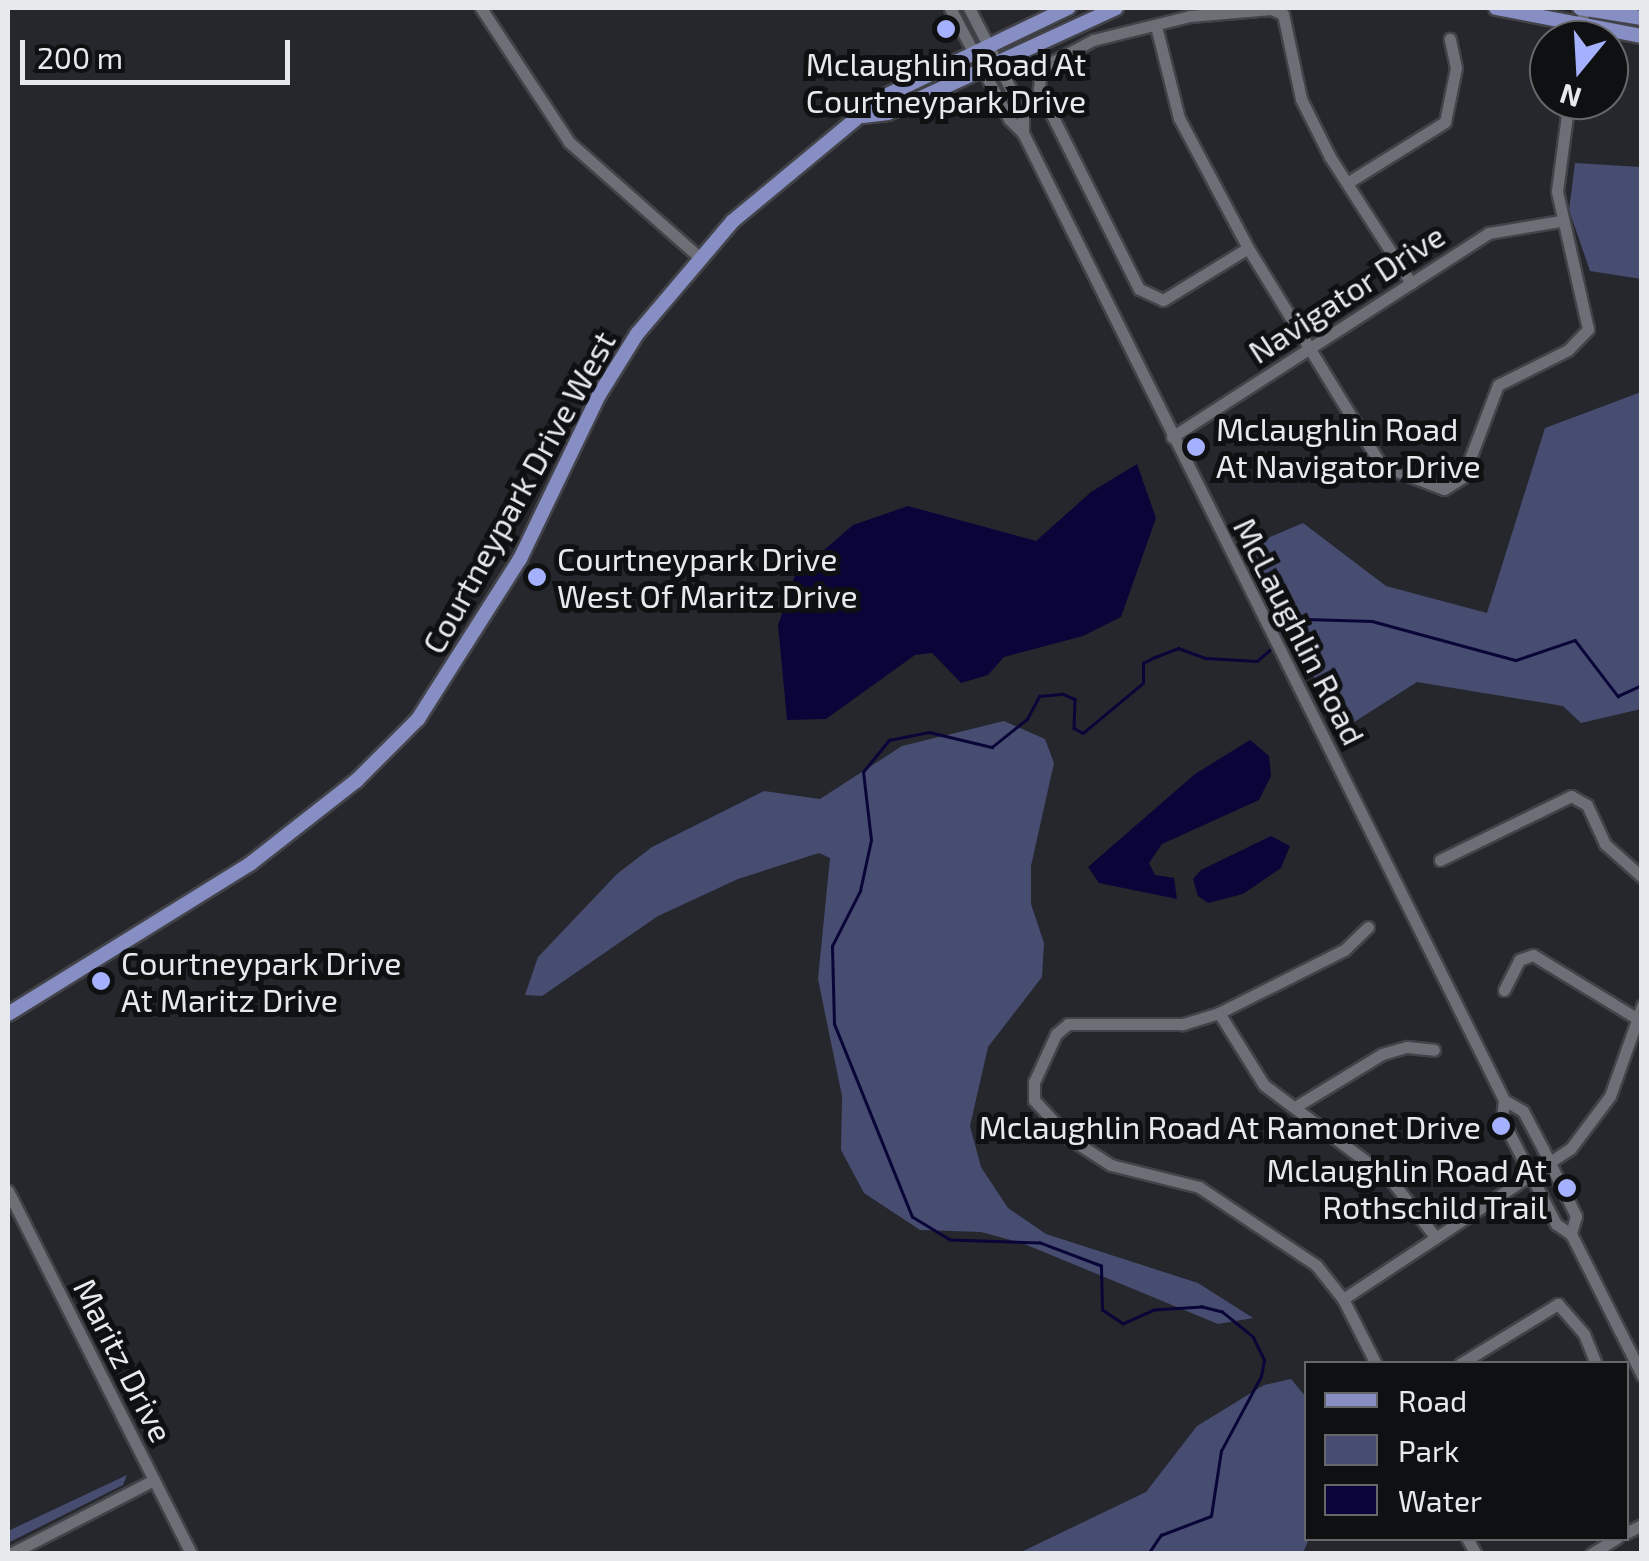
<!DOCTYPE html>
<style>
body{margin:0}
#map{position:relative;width:1649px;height:1561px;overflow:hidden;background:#25272c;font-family:"Exo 2",sans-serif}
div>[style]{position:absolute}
.green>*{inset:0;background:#474c71}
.water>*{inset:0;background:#0a0538}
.stream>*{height:2.5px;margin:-1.25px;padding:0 1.25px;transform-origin:1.25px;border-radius:1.25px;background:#0a0538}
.roads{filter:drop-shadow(2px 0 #424349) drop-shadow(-2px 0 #424349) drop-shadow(0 2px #424349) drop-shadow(0 -2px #424349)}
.minor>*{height:11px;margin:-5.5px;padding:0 5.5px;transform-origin:5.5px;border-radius:5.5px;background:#6d6f76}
.major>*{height:14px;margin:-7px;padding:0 7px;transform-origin:7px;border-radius:7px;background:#868ec3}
.dots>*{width:28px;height:28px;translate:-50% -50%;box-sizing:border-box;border:5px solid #0f1012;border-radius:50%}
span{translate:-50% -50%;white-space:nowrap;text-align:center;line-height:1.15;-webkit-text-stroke:10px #0f1012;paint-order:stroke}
.poi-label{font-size:32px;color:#e8e9ed}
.left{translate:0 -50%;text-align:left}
.right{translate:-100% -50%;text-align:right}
.street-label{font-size:32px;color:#e8e9ed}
.frame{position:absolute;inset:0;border:10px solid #e8e9ed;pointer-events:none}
.legend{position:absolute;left:1304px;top:1361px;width:325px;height:180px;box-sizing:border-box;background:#0f1012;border:2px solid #66676a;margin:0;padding:12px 18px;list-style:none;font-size:30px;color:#e8e9ed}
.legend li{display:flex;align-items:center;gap:20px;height:50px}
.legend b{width:50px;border:2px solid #66676a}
.north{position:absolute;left:1529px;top:20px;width:100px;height:100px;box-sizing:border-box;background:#0f1012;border:2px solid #66676a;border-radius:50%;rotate:198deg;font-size:28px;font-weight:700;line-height:40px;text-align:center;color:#e8e9ed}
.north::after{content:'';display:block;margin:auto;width:35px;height:45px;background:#a5b1fc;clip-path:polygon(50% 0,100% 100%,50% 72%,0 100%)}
.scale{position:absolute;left:20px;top:40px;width:270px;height:45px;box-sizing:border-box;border:5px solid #e8e9ed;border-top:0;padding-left:12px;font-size:30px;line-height:35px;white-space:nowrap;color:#e8e9ed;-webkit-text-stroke:8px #0f1012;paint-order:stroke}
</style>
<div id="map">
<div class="green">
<i style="clip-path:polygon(1575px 163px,1641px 167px,1641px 279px,1590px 271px,1569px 210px)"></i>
<i style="clip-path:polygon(1641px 392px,1641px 709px,1581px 723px,1563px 706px,1417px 682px,1340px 731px,1254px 553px,1270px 537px,1303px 523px,1386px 586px,1487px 613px,1545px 428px)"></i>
<i style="clip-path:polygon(1004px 721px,1045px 739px,1054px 763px,1031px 866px,1031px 904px,1044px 943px,1042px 977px,988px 1047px,970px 1126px,981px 1167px,1008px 1208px,1046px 1234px,1198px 1283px,1253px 1318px,1218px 1324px,1022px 1243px,981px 1232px,920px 1230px,864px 1193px,841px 1150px,842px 1096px,818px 979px,830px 858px,819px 853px,738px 879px,658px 916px,542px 996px,525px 995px,538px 957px,617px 874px,652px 847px,764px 791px,820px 799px,902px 746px)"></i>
<i style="clip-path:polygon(1291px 1379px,1306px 1397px,1309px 1539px,1303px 1553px,1019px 1553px,1146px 1492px,1197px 1426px,1264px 1385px)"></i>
<i style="clip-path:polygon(127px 1475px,123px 1485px,8px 1543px,8px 1531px)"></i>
</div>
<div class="water">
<i style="clip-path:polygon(1137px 464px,1156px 518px,1121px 617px,1083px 636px,1004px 657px,988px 675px,961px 683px,932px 653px,915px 655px,826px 719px,787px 720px,778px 625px,795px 575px,853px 525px,908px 506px,1036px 541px,1091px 492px)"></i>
<i style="clip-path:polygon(1250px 740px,1269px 756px,1271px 776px,1259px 800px,1162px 844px,1149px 863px,1155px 875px,1174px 878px,1177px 899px,1099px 883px,1088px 867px,1195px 774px)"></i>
<i style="clip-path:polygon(1271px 836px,1290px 846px,1281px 868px,1243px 894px,1208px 903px,1198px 896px,1193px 879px,1201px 870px)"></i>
</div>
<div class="stream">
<i style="left:1278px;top:640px;width:19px;rotate:-51deg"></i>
<i style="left:1290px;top:625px;width:17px;rotate:-21deg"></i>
<i style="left:1306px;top:619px;width:66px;rotate:1.7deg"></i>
<i style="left:1372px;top:621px;width:149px;rotate:15.2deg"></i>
<i style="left:1516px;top:660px;width:62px;rotate:-18.7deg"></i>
<i style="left:1575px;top:640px;width:71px;rotate:52.5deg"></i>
<i style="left:1618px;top:696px;width:26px;rotate:-25deg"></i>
<i style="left:1148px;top:1554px;width:23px;rotate:-56deg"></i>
<i style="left:1161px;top:1535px;width:53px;rotate:-20.8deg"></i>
<i style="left:1211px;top:1516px;width:66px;rotate:-81.3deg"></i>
<i style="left:1221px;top:1451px;width:85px;rotate:-61.9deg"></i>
<i style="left:1261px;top:1376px;width:16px;rotate:-79deg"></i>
<i style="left:1264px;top:1360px;width:25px;rotate:-116deg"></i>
<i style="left:1253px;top:1337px;width:40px;rotate:-141deg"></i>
<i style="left:1222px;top:1312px;width:21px;rotate:-166deg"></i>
<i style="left:1202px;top:1307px;width:48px;rotate:176.4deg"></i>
<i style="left:1154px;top:1310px;width:34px;rotate:156deg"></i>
<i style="left:1123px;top:1324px;width:25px;rotate:-146deg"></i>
<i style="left:1102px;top:1310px;width:44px;rotate:-91.3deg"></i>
<i style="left:1101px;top:1266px;width:65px;rotate:-159.3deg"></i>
<i style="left:1040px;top:1243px;width:90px;rotate:-178.1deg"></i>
<i style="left:950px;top:1240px;width:44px;rotate:-148.8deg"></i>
<i style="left:912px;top:1217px;width:208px;rotate:-112deg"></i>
<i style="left:834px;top:1024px;width:78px;rotate:-91.5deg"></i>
<i style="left:832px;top:946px;width:62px;rotate:-63deg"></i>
<i style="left:860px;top:891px;width:52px;rotate:-77.8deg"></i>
<i style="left:871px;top:840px;width:68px;rotate:-96.7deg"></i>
<i style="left:863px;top:772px;width:41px;rotate:-50.9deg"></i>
<i style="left:889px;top:740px;width:41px;rotate:-11.3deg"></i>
<i style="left:929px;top:732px;width:65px;rotate:13.4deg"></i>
<i style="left:992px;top:747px;width:45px;rotate:-38.7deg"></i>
<i style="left:1027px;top:719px;width:26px;rotate:-62deg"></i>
<i style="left:1039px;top:696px;width:24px;rotate:-5deg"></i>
<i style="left:1063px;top:694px;width:13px;rotate:23deg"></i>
<i style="left:1075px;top:699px;width:29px;rotate:92deg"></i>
<i style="left:1074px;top:728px;width:10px;rotate:29deg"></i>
<i style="left:1083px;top:733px;width:78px;rotate:-39.8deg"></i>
<i style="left:1143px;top:683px;width:20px;rotate:-90deg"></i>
<i style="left:1143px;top:663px;width:13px;rotate:-27deg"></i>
<i style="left:1155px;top:657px;width:25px;rotate:-21deg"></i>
<i style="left:1178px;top:648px;width:30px;rotate:20deg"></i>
<i style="left:1206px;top:658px;width:51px;rotate:3.4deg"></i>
<i style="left:1257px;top:661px;width:21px;rotate:-41deg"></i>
</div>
<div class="roads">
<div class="minor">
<i style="left:481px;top:8px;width:160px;rotate:56.7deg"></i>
<i style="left:569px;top:142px;width:174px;rotate:41.5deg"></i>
<i style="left:950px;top:8px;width:126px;rotate:62deg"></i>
<i style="left:1009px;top:119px;width:20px;rotate:45deg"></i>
<i style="left:1023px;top:133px;width:1080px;rotate:63.55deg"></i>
<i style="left:1504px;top:1100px;width:22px;rotate:30deg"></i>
<i style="left:1523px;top:1111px;width:43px;rotate:62.2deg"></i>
<i style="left:1543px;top:1149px;width:75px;rotate:63.8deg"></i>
<i style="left:1576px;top:1216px;width:19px;rotate:106deg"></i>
<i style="left:969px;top:8px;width:118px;rotate:62.8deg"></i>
<i style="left:1023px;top:113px;width:20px;rotate:90deg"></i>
<i style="left:1156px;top:26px;width:95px;rotate:76deg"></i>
<i style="left:1179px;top:118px;width:147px;rotate:62deg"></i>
<i style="left:1248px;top:248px;width:255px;rotate:58.5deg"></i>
<i style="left:1381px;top:465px;width:67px;rotate:20.9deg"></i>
<i style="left:1444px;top:489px;width:22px;rotate:-32deg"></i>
<i style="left:1463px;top:477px;width:98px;rotate:-69.2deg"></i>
<i style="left:1498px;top:385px;width:78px;rotate:-26.6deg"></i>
<i style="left:1568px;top:350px;width:29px;rotate:-46deg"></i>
<i style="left:1588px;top:329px;width:141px;rotate:-102.7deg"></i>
<i style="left:1557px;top:191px;width:92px;rotate:-82.5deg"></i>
<i style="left:1578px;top:40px;width:33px;rotate:-79deg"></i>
<i style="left:1347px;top:183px;width:115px;rotate:-31.9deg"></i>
<i style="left:1445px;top:122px;width:55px;rotate:-78.5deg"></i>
<i style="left:1456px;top:68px;width:30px;rotate:-102deg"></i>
<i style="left:1248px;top:248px;width:100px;rotate:148.5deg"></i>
<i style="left:1163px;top:300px;width:26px;rotate:-155deg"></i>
<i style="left:1139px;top:289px;width:224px;rotate:-116.6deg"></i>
<i style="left:1039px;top:89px;width:21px;rotate:-85deg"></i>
<i style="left:1041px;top:68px;width:59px;rotate:-28.3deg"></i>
<i style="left:1093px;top:40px;width:100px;rotate:-13.9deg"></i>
<i style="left:1190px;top:16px;width:81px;rotate:-4.9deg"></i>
<i style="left:1271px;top:9px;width:13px;rotate:23deg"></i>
<i style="left:1283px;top:14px;width:87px;rotate:78deg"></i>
<i style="left:1301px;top:99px;width:65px;rotate:63.4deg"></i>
<i style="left:1330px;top:157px;width:150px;rotate:57.3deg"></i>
<i style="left:1172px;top:437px;width:377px;rotate:-32.8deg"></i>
<i style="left:1489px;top:233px;width:72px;rotate:-9.6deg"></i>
<i style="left:1440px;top:860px;width:146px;rotate:-26deg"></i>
<i style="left:1571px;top:796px;width:18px;rotate:29deg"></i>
<i style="left:1587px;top:805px;width:43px;rotate:65.2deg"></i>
<i style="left:1605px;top:844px;width:50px;rotate:41.7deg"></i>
<i style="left:1368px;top:927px;width:33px;rotate:136deg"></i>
<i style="left:1344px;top:950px;width:140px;rotate:153.3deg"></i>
<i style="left:1219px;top:1013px;width:39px;rotate:163deg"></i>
<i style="left:1182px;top:1024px;width:114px;rotate:180deg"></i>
<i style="left:1068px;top:1024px;width:16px;rotate:140deg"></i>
<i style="left:1056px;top:1034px;width:53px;rotate:114.6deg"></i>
<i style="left:1034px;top:1082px;width:18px;rotate:90deg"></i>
<i style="left:1034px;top:1100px;width:52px;rotate:47.4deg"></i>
<i style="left:1069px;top:1138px;width:50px;rotate:32.7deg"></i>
<i style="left:1111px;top:1165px;width:91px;rotate:14deg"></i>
<i style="left:1199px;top:1187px;width:141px;rotate:33.7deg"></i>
<i style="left:1316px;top:1265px;width:43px;rotate:51.5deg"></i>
<i style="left:1343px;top:1299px;width:73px;rotate:63.1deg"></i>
<i style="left:1504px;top:990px;width:34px;rotate:-63deg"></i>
<i style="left:1519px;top:960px;width:15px;rotate:-20deg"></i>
<i style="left:1533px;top:955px;width:123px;rotate:31.4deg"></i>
<i style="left:1219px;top:1013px;width:85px;rotate:58deg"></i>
<i style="left:1264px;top:1085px;width:159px;rotate:36.8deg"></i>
<i style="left:1391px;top:1180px;width:73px;rotate:52.2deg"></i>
<i style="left:1504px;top:1100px;width:19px;rotate:96deg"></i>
<i style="left:1502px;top:1119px;width:118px;rotate:62.8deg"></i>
<i style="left:1556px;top:1224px;width:18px;rotate:34deg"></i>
<i style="left:1571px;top:1234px;width:158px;rotate:63.3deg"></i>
<i style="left:1295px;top:1107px;width:102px;rotate:-31.3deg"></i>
<i style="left:1382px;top:1054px;width:26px;rotate:-16deg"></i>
<i style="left:1407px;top:1047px;width:27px;rotate:6deg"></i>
<i style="left:8px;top:1191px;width:407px;rotate:63.2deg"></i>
<i style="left:1343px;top:1299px;width:273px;rotate:-33.5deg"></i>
<i style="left:1571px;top:1148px;width:65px;rotate:-53.1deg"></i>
<i style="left:1610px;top:1096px;width:96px;rotate:-70.4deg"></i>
<i style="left:1460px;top:1364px;width:115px;rotate:-31.5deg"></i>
<i style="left:1558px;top:1304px;width:40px;rotate:49deg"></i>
<i style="left:1584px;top:1334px;width:32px;rotate:68deg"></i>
<i style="left:1626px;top:1533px;width:18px;rotate:-27deg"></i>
<i style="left:1467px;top:1538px;width:18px;rotate:61deg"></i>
<i style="left:10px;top:1554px;width:162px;rotate:-27.2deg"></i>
<i style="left:1591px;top:1554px;width:31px;rotate:-32deg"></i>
</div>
<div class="major">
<i style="left:1496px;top:8px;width:149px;rotate:10.9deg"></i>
<i style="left:1580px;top:8px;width:63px;rotate:9.2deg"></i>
<i style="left:863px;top:116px;width:25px;rotate:-7deg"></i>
<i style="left:888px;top:113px;width:251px;rotate:-24.7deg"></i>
<i style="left:8px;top:1014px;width:285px;rotate:-31.8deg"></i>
<i style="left:250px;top:864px;width:135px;rotate:-38.1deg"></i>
<i style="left:356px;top:781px;width:88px;rotate:-45deg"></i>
<i style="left:418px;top:719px;width:190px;rotate:-57.5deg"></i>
<i style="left:520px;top:559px;width:182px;rotate:-64.3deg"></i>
<i style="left:599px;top:395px;width:72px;rotate:-58.1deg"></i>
<i style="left:637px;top:334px;width:148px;rotate:-49.7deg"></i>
<i style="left:733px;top:221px;width:192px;rotate:-39.7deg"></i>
<i style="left:881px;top:98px;width:208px;rotate:-25.7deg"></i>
</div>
</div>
<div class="dots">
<i style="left:946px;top:29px;background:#a5b1fc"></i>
<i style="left:1196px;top:447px;background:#a5b1fc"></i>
<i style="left:537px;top:577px;background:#a5b1fc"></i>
<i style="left:101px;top:981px;background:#a5b1fc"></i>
<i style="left:1501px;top:1126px;background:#a5b1fc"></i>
<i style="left:1567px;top:1188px;background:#a5b1fc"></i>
</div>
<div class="poi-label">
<span style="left:946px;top:82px">Mclaughlin Road At<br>Courtneypark Drive</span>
<span class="left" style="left:1216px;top:447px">Mclaughlin Road<br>At Navigator Drive</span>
<span class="left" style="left:557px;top:577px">Courtneypark Drive<br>West Of Maritz Drive</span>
<span class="left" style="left:121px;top:981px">Courtneypark Drive<br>At Maritz Drive</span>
<span class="right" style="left:1481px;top:1126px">Mclaughlin Road At Ramonet Drive</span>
<span class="right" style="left:1547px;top:1188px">Mclaughlin Road At<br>Rothschild Trail</span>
</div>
<div class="street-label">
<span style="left:1346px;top:293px;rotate:-33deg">Navigator Drive</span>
<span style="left:518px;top:492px;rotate:-61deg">Courtneypark Drive West</span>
<span style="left:1300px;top:631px;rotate:63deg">McLaughlin Road</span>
<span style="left:124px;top:1360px;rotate:63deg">Maritz Drive</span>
</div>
<div class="frame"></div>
<ul class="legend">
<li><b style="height:12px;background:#868ec3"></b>Road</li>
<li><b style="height:28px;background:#474c71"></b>Park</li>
<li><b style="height:28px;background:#0a0538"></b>Water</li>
</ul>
<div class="north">N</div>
<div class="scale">200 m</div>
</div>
